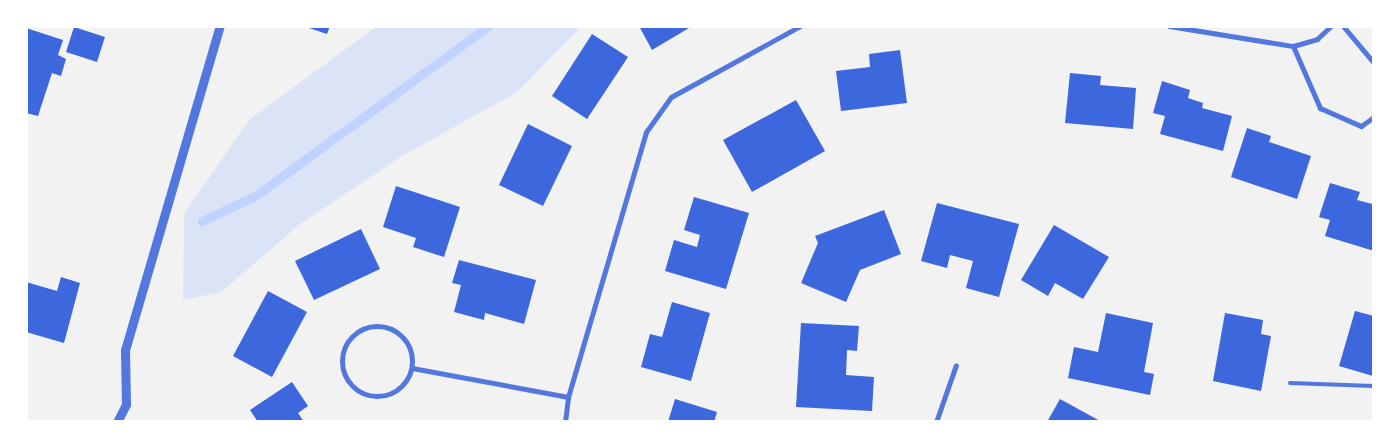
<!DOCTYPE html>
<style>
body{margin:0}
#map{position:relative;width:1400px;height:448px;overflow:hidden;background:#f2f2f2;font-family:"Noto Serif",serif}
div>[style]{position:absolute}
.green>*{inset:0;background:#dbe4f7}
.stream>*{height:9px;margin:-4.5px;padding:0 4.5px;transform-origin:4.5px;border-radius:4.5px;background:#bfd3fe}
.building>*{inset:0;background:#3d67dc}
.service>*{height:4px;margin:-2px;padding:0 2px;transform-origin:2px;border-radius:2px;background:#5277de}
.minor>*{height:5px;margin:-2.5px;padding:0 2.5px;transform-origin:2.5px;border-radius:2.5px;background:#5277de}
.minor>.ring{margin:-2.5px;padding:0;box-sizing:content-box;background:none;border:5px solid #5277de;border-radius:50%}
.tertiary>*{height:9px;margin:-4.5px;padding:0 4.5px;transform-origin:4.5px;border-radius:4.5px;background:#5277de}
span{translate:-50% -50%;white-space:nowrap;text-align:center;line-height:1.15;-webkit-text-stroke:4.5px #fff;paint-order:stroke}
.frame{position:absolute;inset:0;border:28px solid #fff;pointer-events:none}
</style>
<div id="map">
<div class="green">
<i style="clip-path:polygon(377px 26px,582px 26px,517px 92px,402px 156px,299px 225px,221px 292px,183px 300px,184px 214px,249px 120px)"></i>
</div>
<div class="stream">
<i style="left:202px;top:221px;width:59px;rotate:-25.3deg"></i>
<i style="left:255px;top:196px;width:288px;rotate:-36.1deg"></i>
</div>
<div class="building">
<i style="clip-path:polygon(303px 26px,330px 26px,327px 34px)"></i>
<i style="clip-path:polygon(639px 26px,688px 26px,689px 28px,652px 50px)"></i>
<i style="clip-path:polygon(74px 27px,105px 37px,97px 62px,66px 52px)"></i>
<i style="clip-path:polygon(26px 28px,63px 40px,58px 55px,66px 59px,61px 76px,52px 73px,38px 116px,26px 113px)"></i>
<i style="clip-path:polygon(592px 34px,628px 57px,587px 119px,552px 96px)"></i>
<i style="clip-path:polygon(900px 50px,907px 103px,841px 111px,836px 71px,870px 67px,869px 54px)"></i>
<i style="clip-path:polygon(1070px 73px,1101px 76px,1100px 85px,1136px 88px,1133px 129px,1065px 123px)"></i>
<i style="clip-path:polygon(1162px 81px,1190px 90px,1188px 98px,1203px 103px,1202px 108px,1232px 116px,1223px 151px,1160px 134px,1165px 116px,1153px 113px)"></i>
<i style="clip-path:polygon(796px 100px,825px 151px,752px 192px,723px 140px)"></i>
<i style="clip-path:polygon(528px 124px,572px 146px,543px 206px,499px 185px)"></i>
<i style="clip-path:polygon(1247px 128px,1271px 136px,1269px 142px,1311px 156px,1297px 199px,1231px 177px)"></i>
<i style="clip-path:polygon(1330px 183px,1360px 192px,1357px 200px,1372px 204px,1374px 251px,1325px 236px,1330px 220px,1319px 217px)"></i>
<i style="clip-path:polygon(396px 186px,460px 207px,444px 257px,413px 247px,416px 238px,383px 227px)"></i>
<i style="clip-path:polygon(694px 197px,749px 213px,726px 289px,665px 271px,674px 240px,697px 247px,700px 235px,684px 230px)"></i>
<i style="clip-path:polygon(937px 203px,1019px 224px,999px 297px,966px 288px,973px 261px,950px 255px,947px 268px,921px 261px)"></i>
<i style="clip-path:polygon(884px 210px,901px 254px,860px 270px,846px 302px,801px 283px,818px 243px,815px 236px)"></i>
<i style="clip-path:polygon(1054px 225px,1109px 257px,1083px 299px,1055px 283px,1048px 296px,1021px 280px)"></i>
<i style="clip-path:polygon(361px 229px,380px 269px,314px 300px,295px 261px)"></i>
<i style="clip-path:polygon(459px 260px,536px 280px,524px 324px,485px 313px,484px 320px,454px 312px,461px 285px,452px 283px)"></i>
<i style="clip-path:polygon(61px 277px,80px 283px,64px 343px,26px 332px,26px 282px,57px 291px)"></i>
<i style="clip-path:polygon(268px 291px,307px 312px,272px 377px,233px 356px)"></i>
<i style="clip-path:polygon(672px 302px,710px 313px,691px 381px,641px 367px,650px 334px,662px 337px)"></i>
<i style="clip-path:polygon(1355px 311px,1374px 316px,1373px 376px,1339px 366px)"></i>
<i style="clip-path:polygon(1106px 313px,1153px 323px,1144px 372px,1154px 374px,1150px 395px,1068px 378px,1074px 347px,1098px 352px)"></i>
<i style="clip-path:polygon(1225px 313px,1263px 320px,1261px 334px,1271px 336px,1261px 391px,1213px 381px)"></i>
<i style="clip-path:polygon(801px 323px,859px 326px,857px 351px,847px 350px,846px 375px,874px 377px,872px 411px,796px 407px)"></i>
<i style="clip-path:polygon(292px 382px,308px 406px,298px 413px,304px 422px,258px 422px,250px 410px)"></i>
<i style="clip-path:polygon(675px 399px,717px 412px,714px 422px,668px 422px)"></i>
<i style="clip-path:polygon(1060px 399px,1102px 422px,1047px 422px)"></i>
</div>
<div class="service">
<i style="left:1290px;top:383px;width:84px;rotate:2deg"></i>
</div>
<div class="minor">
<i style="left:1169px;top:26px;width:126px;rotate:9.2deg"></i>
<i style="left:1293px;top:46px;width:25px;rotate:-16deg"></i>
<i style="left:1317px;top:39px;width:19px;rotate:-43deg"></i>
<i style="left:1343px;top:26px;width:48px;rotate:50deg"></i>
<i style="left:1293px;top:46px;width:68px;rotate:66.5deg"></i>
<i style="left:1320px;top:108px;width:45px;rotate:23.7deg"></i>
<i style="left:1361px;top:126px;width:16px;rotate:-35deg"></i>
<i class="ring" style="left:342px;top:326px;width:65px;height:65px"></i>
<i style="left:412px;top:368px;width:159px;rotate:10.5deg"></i>
<i style="left:565px;top:422px;width:25px;rotate:-83deg"></i>
<i style="left:568px;top:397px;width:276px;rotate:-73.6deg"></i>
<i style="left:646px;top:132px;width:43px;rotate:-54.5deg"></i>
<i style="left:671px;top:97px;width:147px;rotate:-28.8deg"></i>
<i style="left:936px;top:422px;width:60px;rotate:-70.7deg"></i>
</div>
<div class="tertiary">
<i style="left:117px;top:422px;width:20px;rotate:-63deg"></i>
<i style="left:126px;top:404px;width:54px;rotate:-91.1deg"></i>
<i style="left:125px;top:350px;width:338px;rotate:-73.7deg"></i>
</div>
<div class="frame"></div>
</div>
